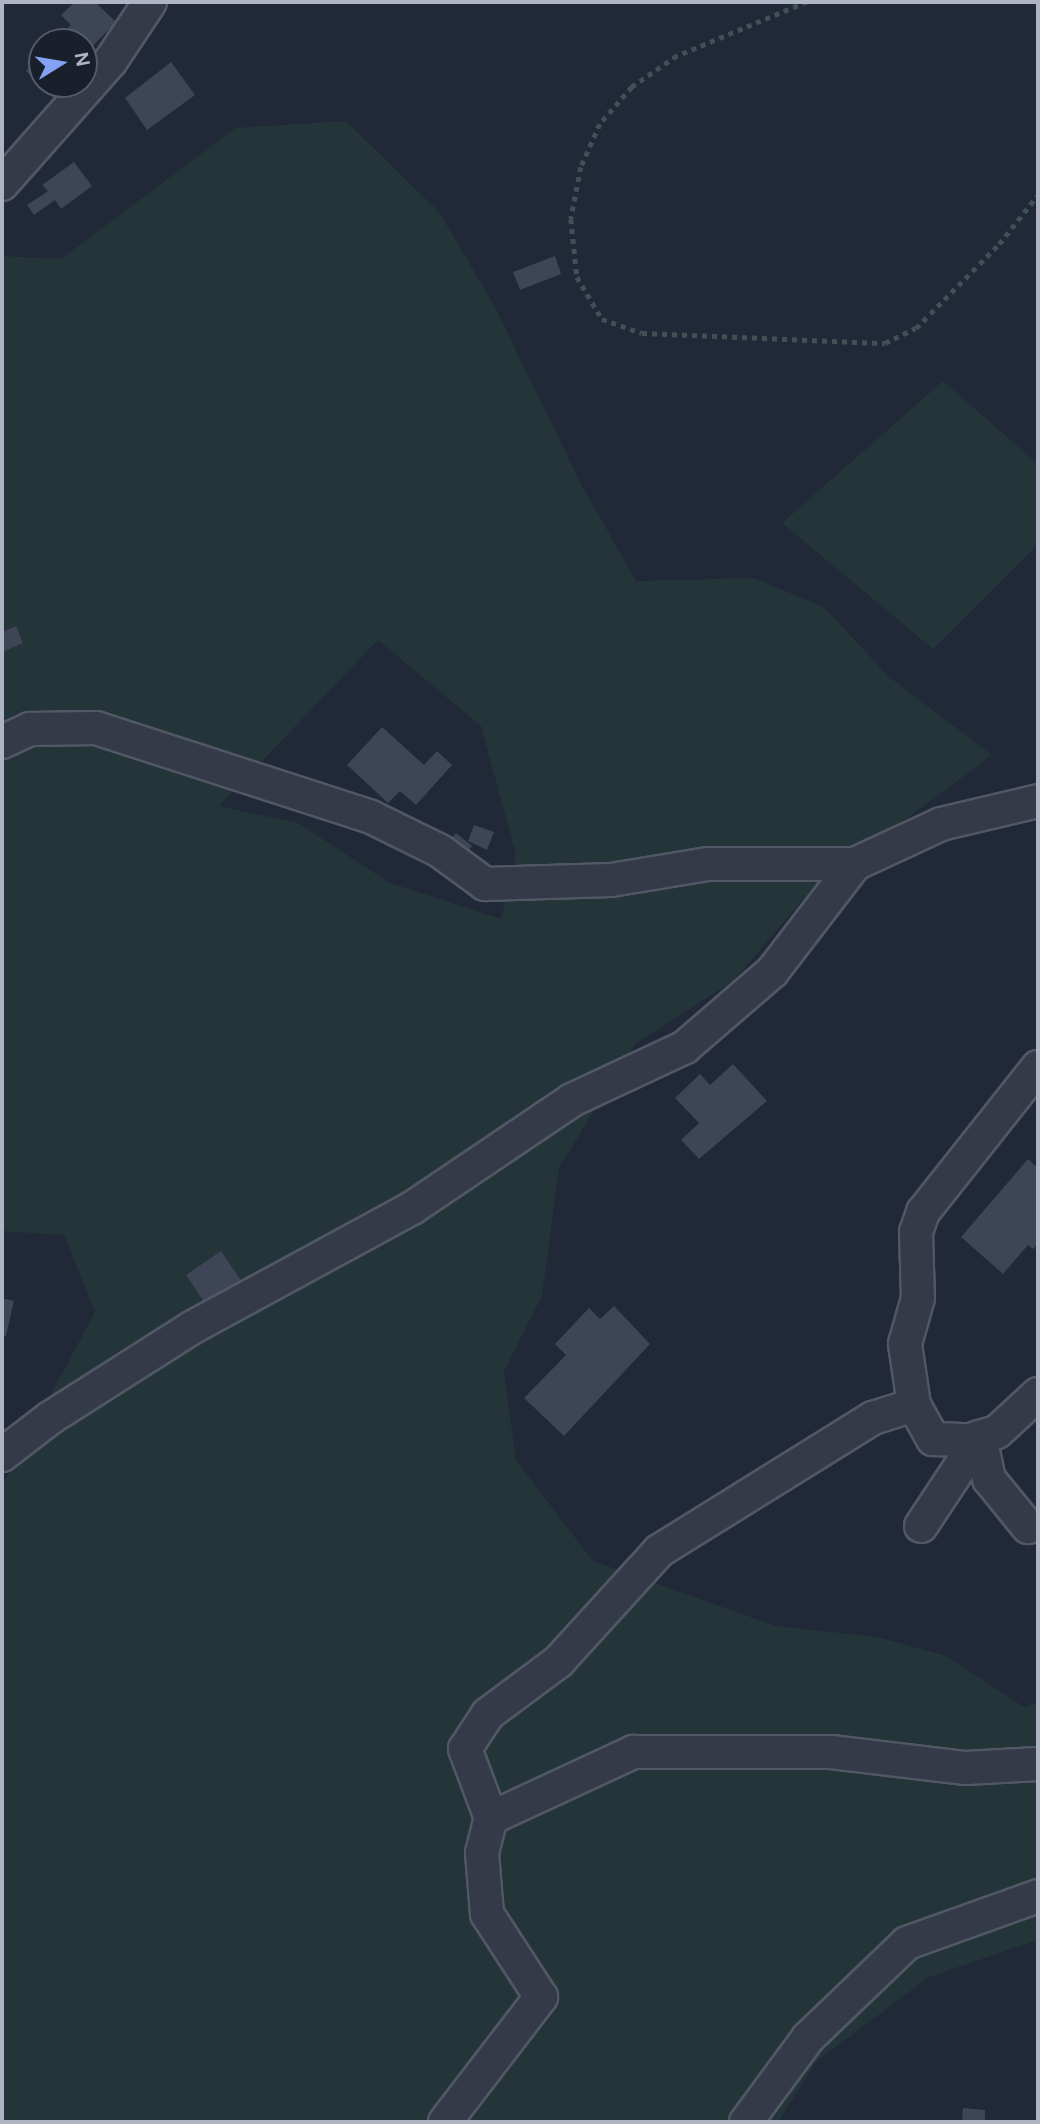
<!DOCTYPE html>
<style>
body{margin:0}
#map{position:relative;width:1040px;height:2124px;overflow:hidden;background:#212837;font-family:"DM Sans",sans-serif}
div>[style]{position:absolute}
.green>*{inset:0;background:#243539}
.building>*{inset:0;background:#3d4557}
.path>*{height:4.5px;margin-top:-2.25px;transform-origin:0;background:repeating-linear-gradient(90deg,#405055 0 5px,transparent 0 10px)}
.roads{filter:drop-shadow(2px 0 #525765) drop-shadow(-2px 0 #525765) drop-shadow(0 2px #525765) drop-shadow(0 -2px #525765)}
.minor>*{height:32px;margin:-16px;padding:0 16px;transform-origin:16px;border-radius:16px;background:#343a47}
span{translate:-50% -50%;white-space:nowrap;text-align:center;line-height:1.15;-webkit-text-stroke:5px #1a1f2c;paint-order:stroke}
.frame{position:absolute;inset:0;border:4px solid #aeb4c4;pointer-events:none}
.north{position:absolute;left:28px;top:28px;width:70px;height:70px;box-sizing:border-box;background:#1a1f2c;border:2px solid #555b69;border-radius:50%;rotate:79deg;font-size:19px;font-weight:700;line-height:28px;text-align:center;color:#aeb4c4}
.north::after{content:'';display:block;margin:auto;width:24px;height:32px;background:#83a2f4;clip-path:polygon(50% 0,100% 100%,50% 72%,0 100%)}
</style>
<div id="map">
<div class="green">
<i style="clip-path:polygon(evenodd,346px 121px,439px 212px,494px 305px,581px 484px,636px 581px,754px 578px,824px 607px,888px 676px,992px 755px,813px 888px,733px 981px,635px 1044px,559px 1168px,542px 1296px,504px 1371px,516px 1460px,593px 1561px,776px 1626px,878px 1637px,946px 1656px,1024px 1707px,1038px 1703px,1038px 1940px,929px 1977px,816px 2062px,778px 2122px,2px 2122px,2px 1486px,95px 1312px,64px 1235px,2px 1231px,2px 256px,61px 259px,235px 128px,346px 121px,378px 640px,481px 726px,516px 855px,501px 919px,390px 883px,298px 823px,219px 806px,378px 640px)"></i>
<i style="clip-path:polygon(943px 381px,1038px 464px,1038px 544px,933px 649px,782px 523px)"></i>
</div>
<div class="building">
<i style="clip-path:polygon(75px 2px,95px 2px,116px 22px,87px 52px,98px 62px,84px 77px,84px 42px,54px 42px,71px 25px,61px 15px)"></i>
<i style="clip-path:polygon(42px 54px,42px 84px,78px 84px,60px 104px,26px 71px)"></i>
<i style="clip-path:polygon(171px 62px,195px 95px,147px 130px,125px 98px)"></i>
<i style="clip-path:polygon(74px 162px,92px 186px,61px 209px,55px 200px,34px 215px,27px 205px,48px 191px,42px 185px)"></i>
<i style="clip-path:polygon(555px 256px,561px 274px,520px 290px,513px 272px)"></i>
<i style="clip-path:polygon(16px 626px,23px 643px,2px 652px,2px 632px)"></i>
<i style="clip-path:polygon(382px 727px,424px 765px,437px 751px,452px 765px,416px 805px,400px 791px,388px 803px,347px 765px)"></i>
<i style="clip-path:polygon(474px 825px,494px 832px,487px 850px,468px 841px)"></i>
<i style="clip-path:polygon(456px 833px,472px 846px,460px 862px,443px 849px)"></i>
<i style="clip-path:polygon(733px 1064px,767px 1101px,699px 1159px,681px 1140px,699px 1123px,675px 1098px,700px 1074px,710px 1085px)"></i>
<i style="clip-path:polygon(1028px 1159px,1038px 1168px,1038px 1244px,1033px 1249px,1028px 1245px,1003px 1274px,961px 1237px)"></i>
<i style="clip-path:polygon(221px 1251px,242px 1282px,207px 1306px,186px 1275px)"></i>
<i style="clip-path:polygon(2px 1298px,14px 1301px,6px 1336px,2px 1335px)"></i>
<i style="clip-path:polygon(614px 1306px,650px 1344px,564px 1436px,524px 1398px,566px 1355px,555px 1344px,589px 1308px,600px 1319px)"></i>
<i style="clip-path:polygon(963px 2108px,985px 2110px,985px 2122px,962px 2122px)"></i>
</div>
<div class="path">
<i style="left:807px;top:2px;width:141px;rotate:157.4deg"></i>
<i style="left:677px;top:56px;width:55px;rotate:145.4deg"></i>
<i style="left:632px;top:87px;width:49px;rotate:130.9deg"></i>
<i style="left:600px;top:124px;width:47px;rotate:113.8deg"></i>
<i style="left:581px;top:167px;width:53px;rotate:100.9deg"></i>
<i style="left:571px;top:219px;width:58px;rotate:84.1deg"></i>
<i style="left:577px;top:277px;width:49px;rotate:59.2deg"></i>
<i style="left:602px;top:319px;width:42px;rotate:19.3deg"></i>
<i style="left:642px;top:333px;width:243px;rotate:2.4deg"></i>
<i style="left:885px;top:343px;width:34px;rotate:-26deg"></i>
<i style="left:916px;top:328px;width:118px;rotate:-45.3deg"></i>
<i style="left:999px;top:244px;width:63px;rotate:-51.5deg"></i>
</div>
<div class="roads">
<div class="minor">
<i style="left:2px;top:184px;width:163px;rotate:-48.5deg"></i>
<i style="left:110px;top:62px;width:72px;rotate:-56.3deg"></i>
<i style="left:2px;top:742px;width:31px;rotate:-25deg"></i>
<i style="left:30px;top:729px;width:66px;rotate:-0.9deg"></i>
<i style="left:96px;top:728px;width:287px;rotate:17.9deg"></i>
<i style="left:369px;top:816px;width:79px;rotate:26.2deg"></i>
<i style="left:440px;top:851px;width:56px;rotate:36.3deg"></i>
<i style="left:485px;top:884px;width:126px;rotate:-1.8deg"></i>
<i style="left:611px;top:880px;width:98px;rotate:-9.4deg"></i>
<i style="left:708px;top:864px;width:147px"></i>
<i style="left:855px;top:864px;width:95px;rotate:-24.9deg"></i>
<i style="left:941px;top:824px;width:100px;rotate:-13.3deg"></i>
<i style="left:1038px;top:1067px;width:185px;rotate:128.4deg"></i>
<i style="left:923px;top:1212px;width:21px;rotate:109deg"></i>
<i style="left:916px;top:1232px;width:66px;rotate:88.3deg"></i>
<i style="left:918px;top:1298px;width:48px;rotate:105.8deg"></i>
<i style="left:905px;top:1344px;width:62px;rotate:81.6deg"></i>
<i style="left:914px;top:1405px;width:39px;rotate:61deg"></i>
<i style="left:933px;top:1439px;width:37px;rotate:2deg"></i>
<i style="left:970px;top:1440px;width:28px;rotate:-17deg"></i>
<i style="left:997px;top:1432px;width:56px;rotate:-42.8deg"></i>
<i style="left:980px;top:1437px;width:43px;rotate:77.9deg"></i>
<i style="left:989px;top:1479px;width:62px;rotate:50.9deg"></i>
<i style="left:2px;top:1455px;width:61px;rotate:-37.6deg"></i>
<i style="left:50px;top:1418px;width:169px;rotate:-32.5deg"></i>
<i style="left:193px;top:1327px;width:249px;rotate:-28.5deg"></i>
<i style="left:412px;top:1208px;width:193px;rotate:-34deg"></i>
<i style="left:572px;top:1100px;width:125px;rotate:-25.1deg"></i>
<i style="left:685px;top:1047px;width:115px;rotate:-40.8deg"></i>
<i style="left:772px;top:972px;width:136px;rotate:-52.5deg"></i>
<i style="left:921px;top:1526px;width:107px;rotate:-56.5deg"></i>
<i style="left:491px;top:1818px;width:157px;rotate:-24.9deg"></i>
<i style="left:633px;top:1752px;width:198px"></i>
<i style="left:831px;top:1752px;width:136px;rotate:6.8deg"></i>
<i style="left:966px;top:1768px;width:72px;rotate:-3.2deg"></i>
<i style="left:445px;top:2122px;width:158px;rotate:-52.5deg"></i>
<i style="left:541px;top:1997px;width:99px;rotate:-123deg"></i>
<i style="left:487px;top:1914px;width:61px;rotate:-94.7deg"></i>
<i style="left:482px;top:1853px;width:36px;rotate:-76deg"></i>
<i style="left:491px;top:1818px;width:74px;rotate:-110.6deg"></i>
<i style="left:465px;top:1749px;width:42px;rotate:-56.7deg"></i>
<i style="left:488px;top:1714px;width:89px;rotate:-36.7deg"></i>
<i style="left:559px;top:1661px;width:149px;rotate:-47.7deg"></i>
<i style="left:659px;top:1551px;width:252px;rotate:-31.9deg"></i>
<i style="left:873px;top:1418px;width:43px;rotate:-17.6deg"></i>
<i style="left:746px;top:2122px;width:104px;rotate:-53.6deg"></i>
<i style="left:808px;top:2038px;width:137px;rotate:-43.8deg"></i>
<i style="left:907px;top:1943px;width:139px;rotate:-19.7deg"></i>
</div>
</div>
<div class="frame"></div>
<div class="north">N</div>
</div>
